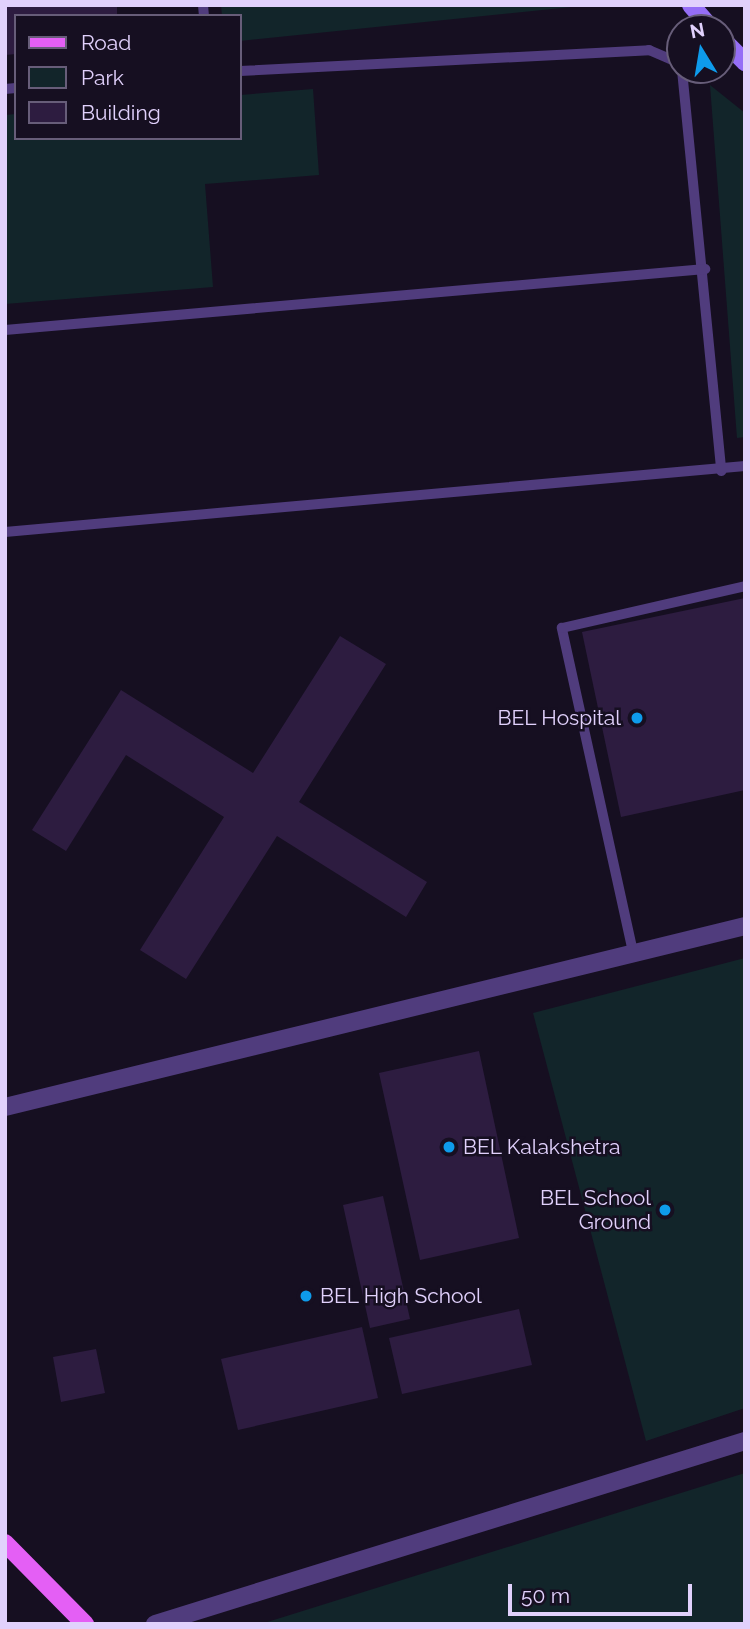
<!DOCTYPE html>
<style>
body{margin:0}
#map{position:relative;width:750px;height:1629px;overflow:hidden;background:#160f21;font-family:Raleway,sans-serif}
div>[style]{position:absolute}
.green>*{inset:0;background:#12252a}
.building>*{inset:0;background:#2d1c40}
.lane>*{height:10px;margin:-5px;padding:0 5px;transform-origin:5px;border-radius:5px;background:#503c7d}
.street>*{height:18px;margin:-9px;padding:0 9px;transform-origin:9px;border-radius:9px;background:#503c7d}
.secondary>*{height:18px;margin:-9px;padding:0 9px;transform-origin:9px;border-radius:9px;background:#956ef6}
.primary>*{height:18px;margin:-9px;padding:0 9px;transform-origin:9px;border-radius:9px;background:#e45ff5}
.dots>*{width:19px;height:19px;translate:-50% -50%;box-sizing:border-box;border:4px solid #160f21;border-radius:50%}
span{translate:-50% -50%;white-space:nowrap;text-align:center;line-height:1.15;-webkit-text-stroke:5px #160f21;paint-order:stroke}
.poi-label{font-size:21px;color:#e1d1fc}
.right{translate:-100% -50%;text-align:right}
.left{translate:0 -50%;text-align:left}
.frame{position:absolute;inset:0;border:7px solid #e1d1fc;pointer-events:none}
.legend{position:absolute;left:14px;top:14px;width:228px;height:126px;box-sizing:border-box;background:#160f21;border:2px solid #675d79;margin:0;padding:9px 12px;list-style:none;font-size:21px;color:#e1d1fc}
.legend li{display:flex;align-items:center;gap:14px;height:35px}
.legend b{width:35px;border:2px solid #675d79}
.north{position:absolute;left:666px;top:14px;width:70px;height:70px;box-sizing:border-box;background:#160f21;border:2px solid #675d79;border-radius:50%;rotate:349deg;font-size:19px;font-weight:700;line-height:28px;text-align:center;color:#e1d1fc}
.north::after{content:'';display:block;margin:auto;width:24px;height:32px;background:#0e9beb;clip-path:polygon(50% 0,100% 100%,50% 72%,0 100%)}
.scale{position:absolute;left:508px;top:1584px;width:184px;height:32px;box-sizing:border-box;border:4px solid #e1d1fc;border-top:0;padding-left:9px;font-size:21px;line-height:24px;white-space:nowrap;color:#e1d1fc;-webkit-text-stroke:5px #160f21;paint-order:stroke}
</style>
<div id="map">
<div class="green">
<i style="clip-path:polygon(221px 5px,591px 5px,240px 41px,240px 16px,222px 16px)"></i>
<i style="clip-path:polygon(710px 85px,745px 113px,745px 437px,737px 438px)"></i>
<i style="clip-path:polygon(313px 89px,319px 175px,205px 184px,213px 287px,5px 304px,5px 115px,16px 114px,16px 138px,240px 138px,240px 95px)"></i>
<i style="clip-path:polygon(745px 958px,745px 1408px,646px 1441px,533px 1013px)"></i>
<i style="clip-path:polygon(745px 1473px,745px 1624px,261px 1624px)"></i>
</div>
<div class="building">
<i style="clip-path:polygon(5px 5px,117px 5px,117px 16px,16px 16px,16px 54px,5px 55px)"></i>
<i style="clip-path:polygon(745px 598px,745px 790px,621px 817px,582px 632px)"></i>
<i style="clip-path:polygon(340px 636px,386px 664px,299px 802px,427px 882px,406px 917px,277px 836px,186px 979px,140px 950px,224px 817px,126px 755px,66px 851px,32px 830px,121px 690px,253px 773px)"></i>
<i style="clip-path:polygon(479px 1051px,519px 1238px,420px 1260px,379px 1073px)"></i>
<i style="clip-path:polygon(383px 1196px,410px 1319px,370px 1328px,343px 1205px)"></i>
<i style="clip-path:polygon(519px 1309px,532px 1365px,402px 1394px,389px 1338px)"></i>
<i style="clip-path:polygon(362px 1327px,378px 1398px,238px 1430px,221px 1359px)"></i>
<i style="clip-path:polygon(96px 1349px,105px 1393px,61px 1402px,53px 1357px)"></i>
</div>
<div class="lane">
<i style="left:203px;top:5px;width:11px;rotate:85deg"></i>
<i style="left:682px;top:70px;width:403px;rotate:84.4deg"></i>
<i style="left:240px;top:71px;width:410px;rotate:-2.9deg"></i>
<i style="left:649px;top:50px;width:34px;rotate:23deg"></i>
<i style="left:5px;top:89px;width:11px;rotate:-5deg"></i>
<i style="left:5px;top:330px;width:703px;rotate:-4.98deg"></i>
<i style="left:5px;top:532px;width:743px;rotate:-5.1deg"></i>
<i style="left:633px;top:952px;width:332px;rotate:-102.4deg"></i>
<i style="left:562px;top:628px;width:188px;rotate:-12.9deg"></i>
</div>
<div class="street">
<i style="left:5px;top:1107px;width:762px;rotate:-13.74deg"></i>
<i style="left:155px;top:1624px;width:618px;rotate:-17.23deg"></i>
</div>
<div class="secondary">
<i style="left:691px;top:5px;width:30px;rotate:49deg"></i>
<i style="left:722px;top:39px;width:33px;rotate:45deg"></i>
</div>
<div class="primary">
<i style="left:5px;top:1543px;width:114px;rotate:45.4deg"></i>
</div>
<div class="dots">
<i style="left:637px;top:718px;background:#0e9beb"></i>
<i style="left:449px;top:1147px;background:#0e9beb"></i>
<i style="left:665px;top:1210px;background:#0e9beb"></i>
<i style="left:306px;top:1296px;background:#0e9beb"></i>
</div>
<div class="poi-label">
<span class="right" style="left:621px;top:718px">BEL Hospital</span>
<span class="left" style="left:463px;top:1147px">BEL Kalakshetra</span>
<span class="right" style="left:651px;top:1210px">BEL School<br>Ground</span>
<span class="left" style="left:320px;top:1296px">BEL High School</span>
</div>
<div class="frame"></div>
<ul class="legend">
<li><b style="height:9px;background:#e45ff5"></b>Road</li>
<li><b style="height:19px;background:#12252a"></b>Park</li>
<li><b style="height:19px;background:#2d1c40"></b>Building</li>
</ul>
<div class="north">N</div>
<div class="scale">50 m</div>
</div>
